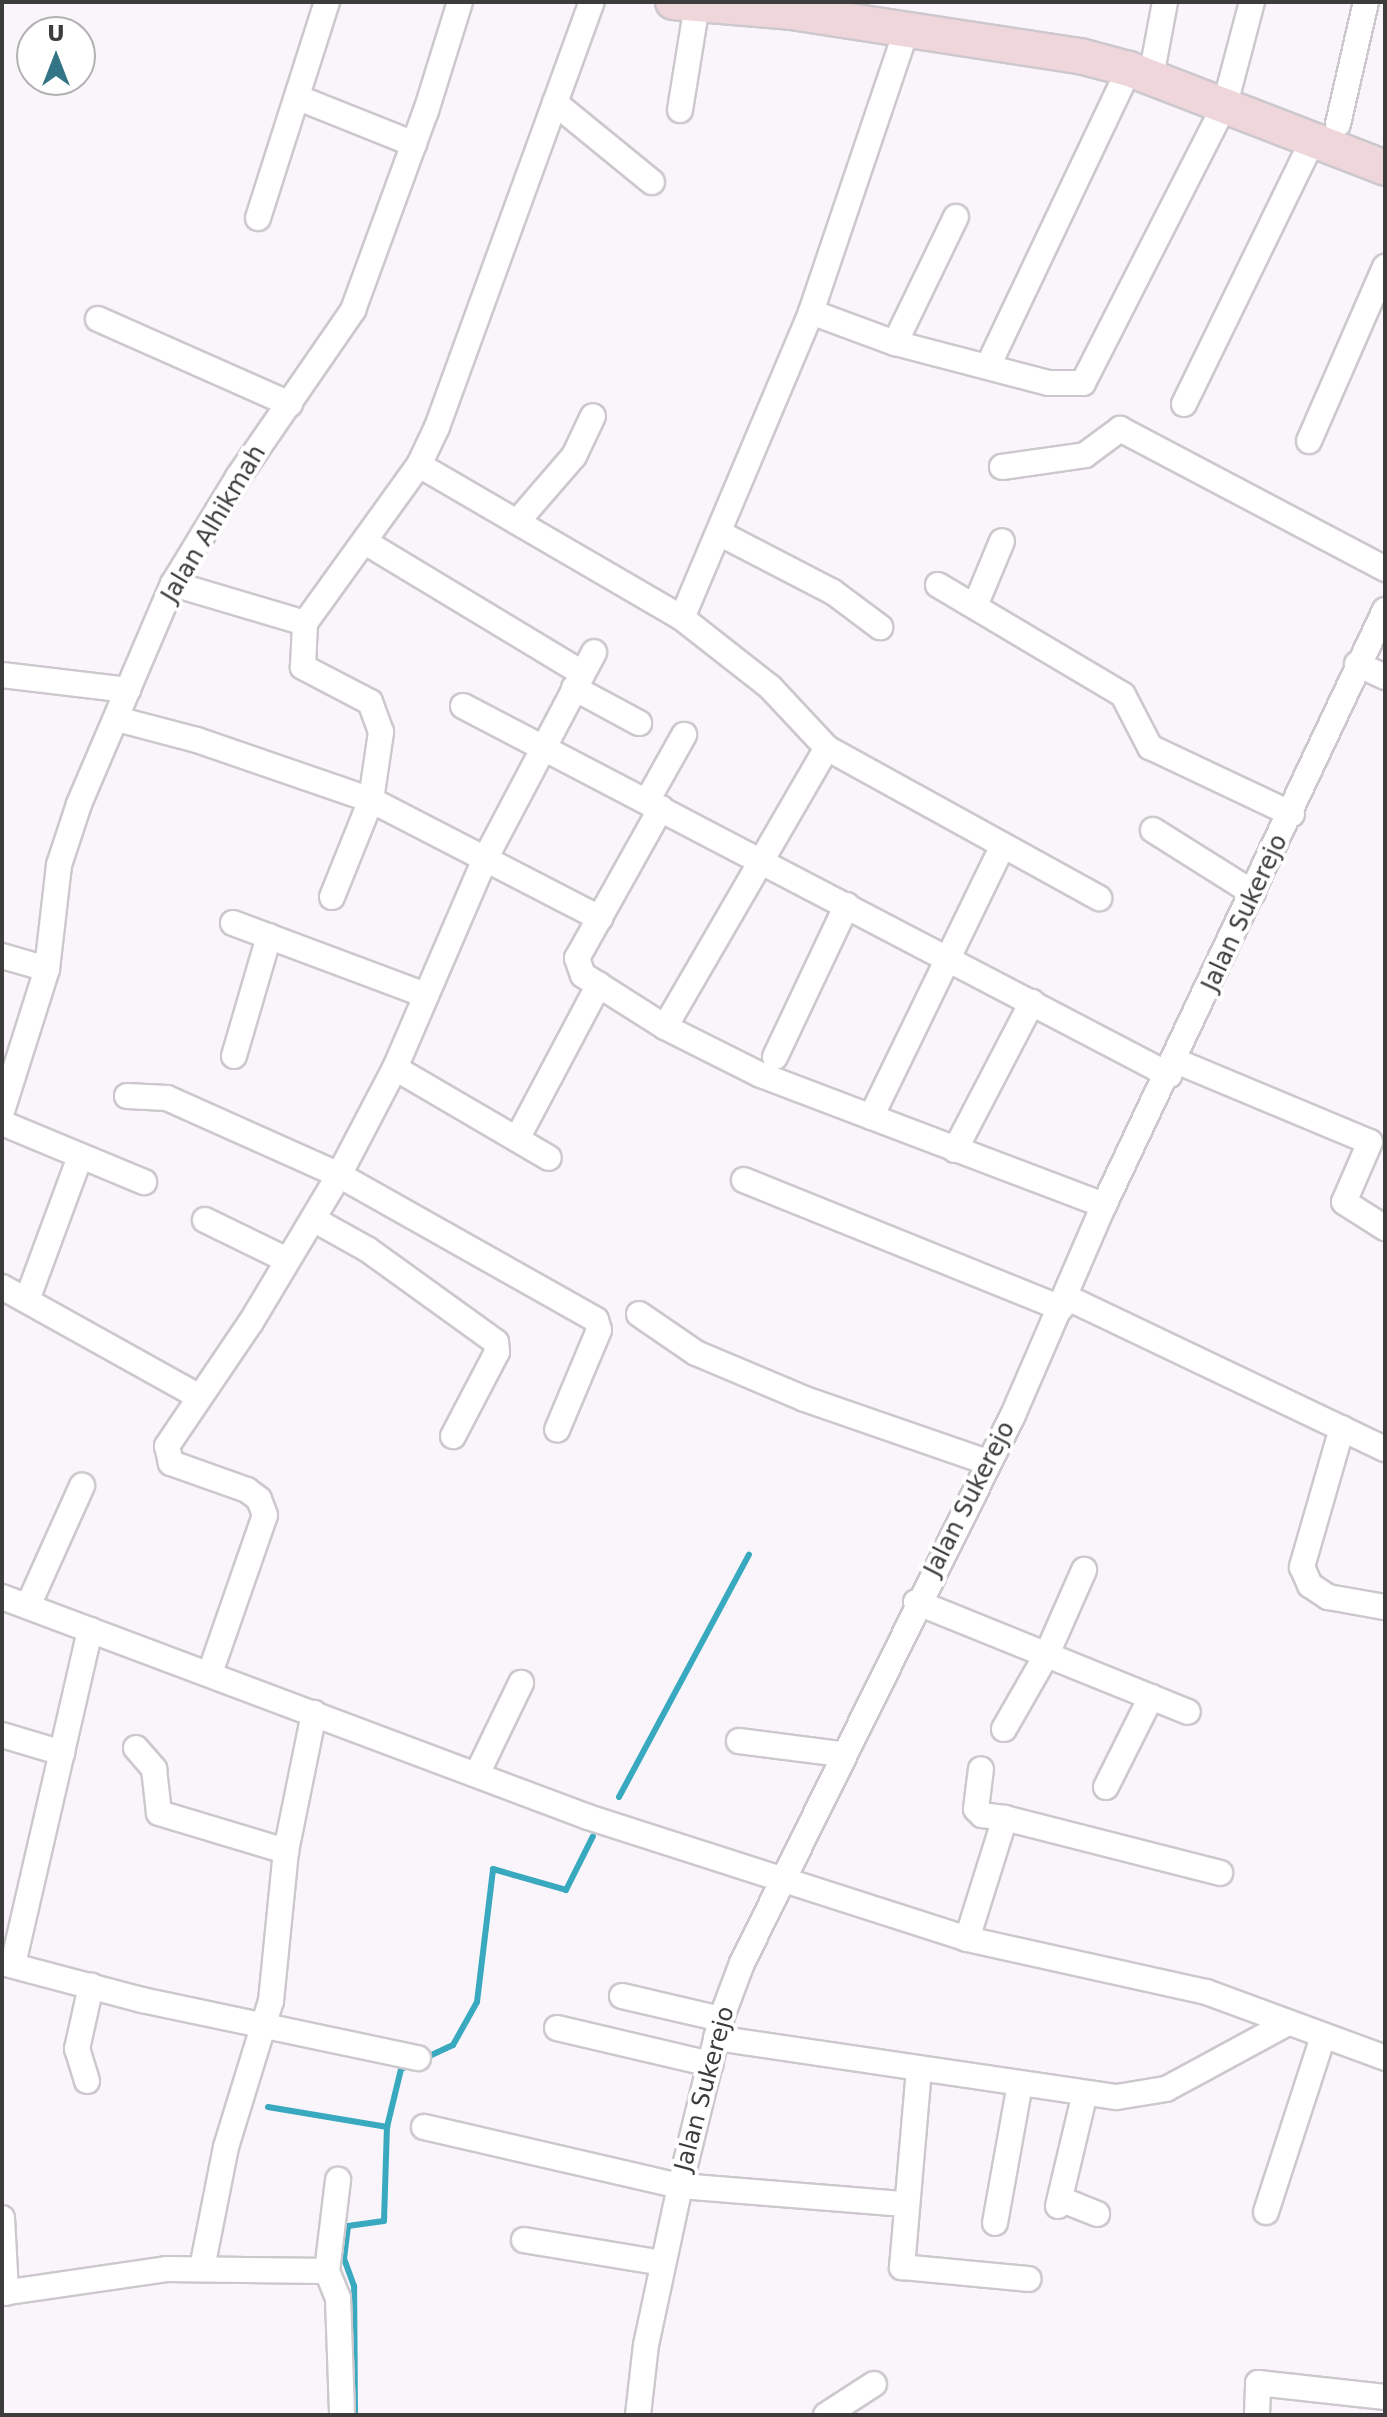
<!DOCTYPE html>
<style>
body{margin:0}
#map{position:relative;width:1387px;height:2417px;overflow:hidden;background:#faf5fa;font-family:"DejaVu Sans",sans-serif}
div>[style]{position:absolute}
.stream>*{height:6px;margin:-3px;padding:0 3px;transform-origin:3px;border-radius:3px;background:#38a9bf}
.roads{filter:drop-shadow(2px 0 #ccc8cd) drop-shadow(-2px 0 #ccc8cd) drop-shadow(0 2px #ccc8cd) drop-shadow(0 -2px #ccc8cd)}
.street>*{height:24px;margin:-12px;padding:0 12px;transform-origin:12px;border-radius:12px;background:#fff}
.secondary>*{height:34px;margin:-17px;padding:0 17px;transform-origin:17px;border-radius:17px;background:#eed6da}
span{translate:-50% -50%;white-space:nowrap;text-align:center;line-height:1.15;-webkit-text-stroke:8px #fff;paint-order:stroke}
.street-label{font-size:24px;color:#3d3c3d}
.frame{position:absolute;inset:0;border:4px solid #3d3c3d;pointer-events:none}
.north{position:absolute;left:16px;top:16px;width:80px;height:80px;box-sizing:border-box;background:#fff;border:2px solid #b1b1b1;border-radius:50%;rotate:0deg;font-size:22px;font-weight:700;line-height:32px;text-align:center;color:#3d3c3d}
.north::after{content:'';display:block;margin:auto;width:28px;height:36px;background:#327586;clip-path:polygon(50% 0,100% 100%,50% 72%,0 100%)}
</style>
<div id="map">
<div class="stream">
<i style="left:619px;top:1797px;width:275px;rotate:-61.8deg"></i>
<i style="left:423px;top:2059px;width:33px;rotate:-25deg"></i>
<i style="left:453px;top:2045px;width:49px;rotate:-60.8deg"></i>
<i style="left:477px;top:2002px;width:134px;rotate:-83.1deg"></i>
<i style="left:493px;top:1869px;width:76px;rotate:16deg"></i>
<i style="left:566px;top:1890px;width:60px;rotate:-63.4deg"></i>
<i style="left:268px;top:2107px;width:121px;rotate:9.5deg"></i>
<i style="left:355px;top:2415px;width:129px;rotate:-90.4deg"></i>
<i style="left:354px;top:2286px;width:29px;rotate:-110deg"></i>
<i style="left:344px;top:2259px;width:33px;rotate:-83deg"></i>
<i style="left:348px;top:2226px;width:36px;rotate:-8deg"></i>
<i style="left:384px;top:2221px;width:94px;rotate:-88.2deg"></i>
<i style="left:387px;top:2127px;width:60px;rotate:-76.4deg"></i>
<i style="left:401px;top:2069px;width:10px;rotate:-24deg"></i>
</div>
<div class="roads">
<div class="street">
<i style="left:1151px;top:77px;width:76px;rotate:-79.4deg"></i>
<i style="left:299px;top:98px;width:124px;rotate:21.8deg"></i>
<i style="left:555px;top:103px;width:125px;rotate:39.2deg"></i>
<i style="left:680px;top:110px;width:106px;rotate:-80.8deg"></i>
<i style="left:1338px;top:124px;width:125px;rotate:-77.1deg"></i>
<i style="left:258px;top:218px;width:227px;rotate:-72.3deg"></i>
<i style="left:811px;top:312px;width:90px;rotate:20.3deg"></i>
<i style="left:895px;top:343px;width:159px;rotate:14.6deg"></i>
<i style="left:1049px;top:383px;width:34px"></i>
<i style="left:1083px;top:383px;width:313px;rotate:-63deg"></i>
<i style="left:1225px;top:104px;width:106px;rotate:-75.2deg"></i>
<i style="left:98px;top:319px;width:210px;rotate:23.9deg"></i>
<i style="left:895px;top:343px;width:140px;rotate:-64.2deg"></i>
<i style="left:988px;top:366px;width:329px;rotate:-64.6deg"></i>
<i style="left:1184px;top:404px;width:292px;rotate:-64deg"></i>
<i style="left:1309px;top:441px;width:190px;rotate:-66.4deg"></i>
<i style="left:419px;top:465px;width:304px;rotate:30.2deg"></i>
<i style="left:682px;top:618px;width:112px;rotate:38.1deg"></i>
<i style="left:770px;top:687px;width:83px;rotate:46.9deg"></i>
<i style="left:827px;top:748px;width:311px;rotate:28.9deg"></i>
<i style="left:1002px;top:467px;width:84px;rotate:-8.2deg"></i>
<i style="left:1085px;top:455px;width:44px;rotate:-36.6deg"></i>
<i style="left:1120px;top:429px;width:300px;rotate:27.8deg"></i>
<i style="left:517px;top:522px;width:87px;rotate:-49.2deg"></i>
<i style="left:574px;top:456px;width:44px;rotate:-64.6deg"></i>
<i style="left:721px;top:534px;width:126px;rotate:27.4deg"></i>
<i style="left:833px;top:592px;width:59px;rotate:36.7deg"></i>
<i style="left:365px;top:542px;width:253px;rotate:31.1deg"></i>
<i style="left:173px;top:584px;width:138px;rotate:16.5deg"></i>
<i style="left:938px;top:585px;width:215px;rotate:30.7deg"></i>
<i style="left:1123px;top:695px;width:59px;rotate:62.6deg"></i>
<i style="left:1150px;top:747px;width:157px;rotate:25.3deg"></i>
<i style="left:975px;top:606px;width:70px;rotate:-67.4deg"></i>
<i style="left:682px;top:618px;width:332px;rotate:-67.1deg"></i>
<i style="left:811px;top:312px;width:300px;rotate:-71.3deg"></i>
<i style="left:1357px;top:664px;width:31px;rotate:25deg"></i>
<i style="left:2px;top:675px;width:127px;rotate:6.8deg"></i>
<i style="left:574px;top:688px;width:74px;rotate:28.3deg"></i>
<i style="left:463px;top:706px;width:797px;rotate:27.59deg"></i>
<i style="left:117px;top:719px;width:83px;rotate:14.7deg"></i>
<i style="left:197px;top:740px;width:184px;rotate:19deg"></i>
<i style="left:371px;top:800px;width:258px;rotate:27.3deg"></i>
<i style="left:647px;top:801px;width:76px;rotate:-60.7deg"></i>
<i style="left:661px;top:808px;width:172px;rotate:119.2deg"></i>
<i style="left:577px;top:958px;width:18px;rotate:71deg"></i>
<i style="left:583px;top:975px;width:97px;rotate:32.4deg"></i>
<i style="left:665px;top:1027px;width:107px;rotate:26.6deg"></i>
<i style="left:761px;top:1075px;width:367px;rotate:20.8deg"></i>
<i style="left:1153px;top:830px;width:118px;rotate:32.2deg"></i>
<i style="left:332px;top:897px;width:105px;rotate:-68.1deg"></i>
<i style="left:371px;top:800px;width:69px;rotate:-81.6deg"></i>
<i style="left:381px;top:732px;width:32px;rotate:-110deg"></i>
<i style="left:370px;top:702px;width:76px;rotate:-152.4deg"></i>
<i style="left:303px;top:667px;width:44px;rotate:-87.4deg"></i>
<i style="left:305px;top:623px;width:195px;rotate:-54.2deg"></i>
<i style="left:419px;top:465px;width:42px;rotate:-64.7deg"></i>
<i style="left:437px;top:427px;width:452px;rotate:-70deg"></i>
<i style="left:233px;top:923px;width:206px;rotate:20.5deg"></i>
<i style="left:2px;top:956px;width:47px;rotate:16.1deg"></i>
<i style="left:665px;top:1027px;width:323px;rotate:-59.9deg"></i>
<i style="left:234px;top:1056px;width:125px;rotate:-73.7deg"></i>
<i style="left:775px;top:1057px;width:168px;rotate:-64.7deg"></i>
<i style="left:1176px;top:1061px;width:210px;rotate:22.7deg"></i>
<i style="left:1370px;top:1142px;width:65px;rotate:113.4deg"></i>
<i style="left:1344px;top:1202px;width:49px;rotate:32.4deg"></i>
<i style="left:395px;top:1068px;width:178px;rotate:30.3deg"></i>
<i style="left:127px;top:1096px;width:40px;rotate:2.9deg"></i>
<i style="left:167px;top:1098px;width:188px;rotate:24.1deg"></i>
<i style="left:339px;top:1175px;width:295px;rotate:29.4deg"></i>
<i style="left:596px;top:1320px;width:10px;rotate:73deg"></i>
<i style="left:599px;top:1330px;width:108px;rotate:112.8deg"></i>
<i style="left:2px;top:1111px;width:149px;rotate:-72.4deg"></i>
<i style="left:47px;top:969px;width:105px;rotate:-83.4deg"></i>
<i style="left:59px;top:865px;width:64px;rotate:-71.8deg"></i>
<i style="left:79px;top:804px;width:239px;rotate:-66.9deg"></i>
<i style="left:173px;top:584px;width:125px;rotate:-58.7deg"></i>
<i style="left:238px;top:477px;width:203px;rotate:-55.4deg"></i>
<i style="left:353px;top:310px;width:212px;rotate:-69.9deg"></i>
<i style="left:426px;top:111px;width:114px;rotate:-72.7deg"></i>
<i style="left:871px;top:1117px;width:300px;rotate:-64.1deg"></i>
<i style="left:2px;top:1123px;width:154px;rotate:22.6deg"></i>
<i style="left:517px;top:1139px;width:175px;rotate:-62.1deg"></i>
<i style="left:955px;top:1150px;width:167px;rotate:-62.5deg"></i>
<i style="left:744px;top:1180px;width:342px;rotate:22deg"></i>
<i style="left:313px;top:1219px;width:62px;rotate:29.1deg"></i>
<i style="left:367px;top:1249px;width:159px;rotate:35.8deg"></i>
<i style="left:496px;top:1342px;width:10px;rotate:84deg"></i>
<i style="left:497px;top:1352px;width:95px;rotate:117.6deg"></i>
<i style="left:205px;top:1220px;width:91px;rotate:26deg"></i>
<i style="left:2px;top:1287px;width:224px;rotate:29.1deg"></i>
<i style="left:1066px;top:1297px;width:353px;rotate:25.5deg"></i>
<i style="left:27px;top:1300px;width:153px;rotate:-69.7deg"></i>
<i style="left:639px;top:1314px;width:69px;rotate:34.4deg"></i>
<i style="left:696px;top:1353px;width:118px;rotate:22.9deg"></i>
<i style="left:805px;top:1399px;width:193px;rotate:19.1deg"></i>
<i style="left:1342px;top:1428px;width:145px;rotate:106.1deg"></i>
<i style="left:1302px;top:1567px;width:20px;rotate:66deg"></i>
<i style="left:1310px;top:1585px;width:22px;rotate:34deg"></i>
<i style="left:1328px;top:1597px;width:58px;rotate:10deg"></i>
<i style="left:2px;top:1597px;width:626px;rotate:20.58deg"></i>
<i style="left:588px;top:1817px;width:398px;rotate:17.8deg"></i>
<i style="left:967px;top:1939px;width:245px;rotate:12.5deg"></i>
<i style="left:1206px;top:1992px;width:191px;rotate:20.2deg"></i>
<i style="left:916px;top:1602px;width:293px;rotate:22deg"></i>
<i style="left:28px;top:1606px;width:132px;rotate:-65.8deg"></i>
<i style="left:210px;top:1673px;width:167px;rotate:-70.8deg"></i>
<i style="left:265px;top:1515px;width:17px;rotate:-111deg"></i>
<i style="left:259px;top:1499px;width:15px;rotate:-143deg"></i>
<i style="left:247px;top:1490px;width:81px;rotate:-160.4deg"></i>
<i style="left:171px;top:1463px;width:17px;rotate:-103deg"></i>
<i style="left:167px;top:1446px;width:150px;rotate:-55.9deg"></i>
<i style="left:251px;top:1322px;width:171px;rotate:-59.1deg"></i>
<i style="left:339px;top:1175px;width:121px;rotate:-62.4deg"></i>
<i style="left:395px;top:1068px;width:225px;rotate:-66.7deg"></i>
<i style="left:484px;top:861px;width:236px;rotate:-62.2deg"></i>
<i style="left:1004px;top:1729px;width:86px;rotate:-60.2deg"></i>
<i style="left:1047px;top:1654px;width:92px;rotate:-66.2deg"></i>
<i style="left:2px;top:1735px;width:63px;rotate:16.7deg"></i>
<i style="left:739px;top:1741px;width:103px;rotate:7.3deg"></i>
<i style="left:136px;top:1748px;width:28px;rotate:49deg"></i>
<i style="left:154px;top:1769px;width:44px;rotate:83.5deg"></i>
<i style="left:159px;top:1813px;width:133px;rotate:16.7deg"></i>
<i style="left:478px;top:1772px;width:99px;rotate:-64.2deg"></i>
<i style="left:1106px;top:1787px;width:101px;rotate:-63.4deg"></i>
<i style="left:1005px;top:1818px;width:222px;rotate:14.3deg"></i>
<i style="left:967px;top:1939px;width:127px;rotate:-72.6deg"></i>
<i style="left:1005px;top:1818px;width:23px;rotate:-173deg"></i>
<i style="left:982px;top:1815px;width:8px;rotate:-135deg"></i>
<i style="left:976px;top:1809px;width:40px;rotate:-82.9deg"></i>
<i style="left:2px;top:1963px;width:145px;rotate:14.8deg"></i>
<i style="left:142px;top:2000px;width:282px;rotate:11.9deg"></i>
<i style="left:13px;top:1964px;width:343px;rotate:-77deg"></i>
<i style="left:622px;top:1996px;width:102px;rotate:13.1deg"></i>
<i style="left:557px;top:2028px;width:158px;rotate:13.2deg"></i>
<i style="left:716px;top:2038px;width:405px;rotate:8.4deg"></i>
<i style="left:1117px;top:2097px;width:50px;rotate:-9.3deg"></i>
<i style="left:1166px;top:2089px;width:136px;rotate:-28.4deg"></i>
<i style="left:919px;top:2069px;width:199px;rotate:94.9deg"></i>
<i style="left:902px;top:2267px;width:127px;rotate:5.4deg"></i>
<i style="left:87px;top:2081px;width:34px;rotate:-107deg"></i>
<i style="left:77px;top:2049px;width:65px;rotate:-77.5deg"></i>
<i style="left:424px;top:2127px;width:263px;rotate:13deg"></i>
<i style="left:680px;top:2186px;width:226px;rotate:4.6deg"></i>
<i style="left:1060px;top:2199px;width:40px;rotate:22deg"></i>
<i style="left:1058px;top:2206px;width:116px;rotate:-76.6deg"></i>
<i style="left:1266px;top:2212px;width:184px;rotate:-72deg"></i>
<i style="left:2px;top:2218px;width:75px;rotate:86.9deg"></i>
<i style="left:995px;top:2223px;width:141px;rotate:-79.8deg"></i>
<i style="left:524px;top:2240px;width:141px;rotate:9.4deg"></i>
<i style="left:202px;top:2268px;width:123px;rotate:-78.8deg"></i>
<i style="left:226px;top:2147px;width:153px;rotate:-72.9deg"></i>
<i style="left:271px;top:2001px;width:151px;rotate:-84.3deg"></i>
<i style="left:286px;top:1851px;width:141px;rotate:-78.5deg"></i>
<i style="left:327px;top:2271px;width:92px;rotate:-83.1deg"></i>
<i style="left:2px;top:2293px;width:166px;rotate:-8.3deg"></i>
<i style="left:166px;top:2269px;width:161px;rotate:0.7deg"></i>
<i style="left:327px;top:2271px;width:29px;rotate:68deg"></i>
<i style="left:338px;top:2298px;width:117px;rotate:88deg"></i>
<i style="left:638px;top:2415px;width:70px;rotate:-83.5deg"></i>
<i style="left:646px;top:2345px;width:163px;rotate:-77.9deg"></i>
<i style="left:680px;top:2186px;width:172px;rotate:-76.2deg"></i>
<i style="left:721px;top:2019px;width:60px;rotate:-69.4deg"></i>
<i style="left:742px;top:1963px;width:611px;rotate:-63.69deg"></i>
<i style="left:1013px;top:1415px;width:229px;rotate:-66.6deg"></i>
<i style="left:1104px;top:1205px;width:658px;rotate:-64.72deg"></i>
<i style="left:826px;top:2415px;width:57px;rotate:-32.9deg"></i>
<i style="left:1257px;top:2415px;width:32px;rotate:-88deg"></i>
<i style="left:1258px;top:2383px;width:128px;rotate:6.3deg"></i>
</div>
<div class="secondary">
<i style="left:673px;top:2px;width:118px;rotate:4.8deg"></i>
<i style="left:791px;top:12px;width:292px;rotate:8.7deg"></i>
<i style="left:1080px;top:56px;width:51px;rotate:14.9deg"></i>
<i style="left:1129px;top:69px;width:274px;rotate:21.1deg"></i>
</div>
</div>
<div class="street-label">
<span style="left:214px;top:524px;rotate:-59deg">Jalan Alhikmah</span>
<span style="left:1245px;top:913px;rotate:-65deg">Jalan Sukerejo</span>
<span style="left:970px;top:1499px;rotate:-63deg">Jalan Sukerejo</span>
<span style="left:705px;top:2089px;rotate:-75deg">Jalan Sukerejo</span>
</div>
<div class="frame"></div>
<div class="north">U</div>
</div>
